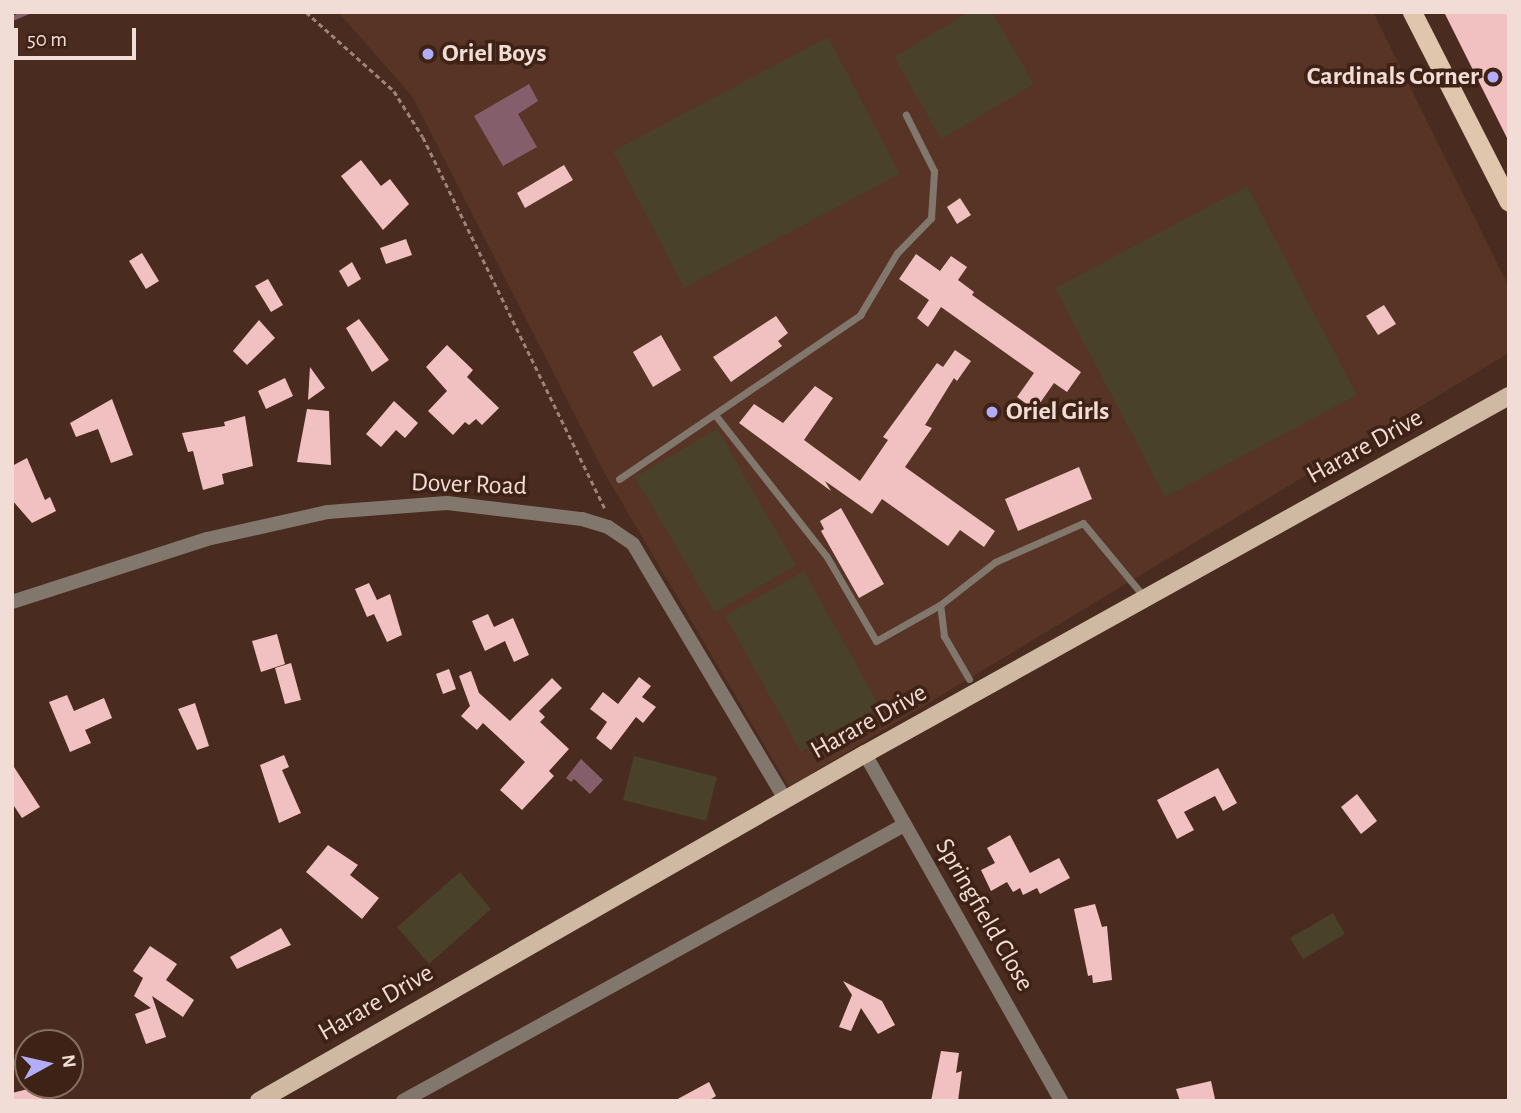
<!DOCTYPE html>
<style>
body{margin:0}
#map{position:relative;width:1521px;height:1113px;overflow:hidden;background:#492c1f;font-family:"Alegreya Sans",sans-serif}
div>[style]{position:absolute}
.built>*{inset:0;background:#573425}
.green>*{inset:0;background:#49412a}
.water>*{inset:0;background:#855e6b}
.stream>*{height:5px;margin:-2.5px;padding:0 2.5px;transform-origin:2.5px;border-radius:2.5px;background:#855e6b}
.building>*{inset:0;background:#f0c1c0}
.path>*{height:2.5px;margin-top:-1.25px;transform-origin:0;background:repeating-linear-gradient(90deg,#9c8479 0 5px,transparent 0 8.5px)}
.service>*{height:7px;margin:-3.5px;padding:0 3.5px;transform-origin:3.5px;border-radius:3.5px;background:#82776c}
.minor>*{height:14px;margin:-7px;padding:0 7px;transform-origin:7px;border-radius:7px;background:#82776c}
.primary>*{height:18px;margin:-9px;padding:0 9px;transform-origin:9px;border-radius:9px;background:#d0b9a2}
.trunk>*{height:19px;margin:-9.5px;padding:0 9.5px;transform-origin:9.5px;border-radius:9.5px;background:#dfc6ac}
.dots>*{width:19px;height:19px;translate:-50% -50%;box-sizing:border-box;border:4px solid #3e2216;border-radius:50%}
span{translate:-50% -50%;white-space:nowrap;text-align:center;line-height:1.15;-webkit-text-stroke:7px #3e2216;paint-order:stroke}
.poi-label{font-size:26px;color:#f1ddd5;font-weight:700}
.left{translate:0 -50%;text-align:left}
.right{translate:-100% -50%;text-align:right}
.street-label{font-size:26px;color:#f1ddd5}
.frame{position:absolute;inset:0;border:14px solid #f1ddd5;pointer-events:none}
.north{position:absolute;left:14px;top:1029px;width:70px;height:70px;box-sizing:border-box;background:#3e2216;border:2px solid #866d62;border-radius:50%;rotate:82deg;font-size:19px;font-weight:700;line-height:28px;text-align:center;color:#f1ddd5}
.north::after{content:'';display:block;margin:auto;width:24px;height:32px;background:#b2adf9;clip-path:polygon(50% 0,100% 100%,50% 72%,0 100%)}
.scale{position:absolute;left:14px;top:28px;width:122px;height:32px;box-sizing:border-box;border:4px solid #f1ddd5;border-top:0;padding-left:9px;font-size:21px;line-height:24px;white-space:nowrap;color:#f1ddd5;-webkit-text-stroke:5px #3e2216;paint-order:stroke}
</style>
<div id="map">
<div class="built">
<i style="clip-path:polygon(338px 12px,1373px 12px,1509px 287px,1509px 353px,789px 787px,604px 472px,412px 96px)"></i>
</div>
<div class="green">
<i style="clip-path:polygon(969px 12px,992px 12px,1034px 84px,941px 139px,894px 57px)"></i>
<i style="clip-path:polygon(828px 37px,900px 174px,684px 288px,613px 151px)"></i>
<i style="clip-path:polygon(1247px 186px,1357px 395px,1165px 497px,1055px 288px)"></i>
<i style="clip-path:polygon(717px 429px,796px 565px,715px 613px,635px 477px)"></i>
<i style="clip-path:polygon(804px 571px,880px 707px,801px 752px,725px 616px)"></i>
<i style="clip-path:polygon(634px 756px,717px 777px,706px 821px,623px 800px)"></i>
<i style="clip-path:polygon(460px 872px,491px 909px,429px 964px,397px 927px)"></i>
<i style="clip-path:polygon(1333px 913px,1345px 934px,1303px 959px,1290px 938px)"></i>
</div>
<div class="water">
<i style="clip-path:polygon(529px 84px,538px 101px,518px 114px,537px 147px,503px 166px,474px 116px)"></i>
<i style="clip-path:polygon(581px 759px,603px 780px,590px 794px,574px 779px,571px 782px,566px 778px)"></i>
</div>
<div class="stream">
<i style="left:12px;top:18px;width:15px;rotate:-23deg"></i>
</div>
<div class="building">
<i style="clip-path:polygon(1444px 12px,1509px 12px,1509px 142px)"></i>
<i style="clip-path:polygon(361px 160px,381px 186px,390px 179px,409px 204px,383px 230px,341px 176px)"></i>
<i style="clip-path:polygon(564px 165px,573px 180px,525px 208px,517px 193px)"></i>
<i style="clip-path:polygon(960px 198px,971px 215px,957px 224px,947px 207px)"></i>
<i style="clip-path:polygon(406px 239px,412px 255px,386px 264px,380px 248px)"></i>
<i style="clip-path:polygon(142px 253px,159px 281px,146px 289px,129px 261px)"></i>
<i style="clip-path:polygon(916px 254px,940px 271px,951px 256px,967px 267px,958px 280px,974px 292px,972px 295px,1081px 372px,1067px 392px,1054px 383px,1035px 410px,1017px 397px,1034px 373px,941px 307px,928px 327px,917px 318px,929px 300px,899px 279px)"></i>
<i style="clip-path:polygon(352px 262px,361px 279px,348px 287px,339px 271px)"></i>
<i style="clip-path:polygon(268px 279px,283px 305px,271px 312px,255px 286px)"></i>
<i style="clip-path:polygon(1384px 305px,1396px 324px,1378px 335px,1366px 316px)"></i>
<i style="clip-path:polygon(776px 316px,788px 333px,778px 341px,782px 346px,731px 382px,713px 357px)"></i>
<i style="clip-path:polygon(359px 319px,389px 360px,372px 372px,346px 328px)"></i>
<i style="clip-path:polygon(259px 320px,275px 338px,247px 365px,233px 351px)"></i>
<i style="clip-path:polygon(661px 335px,681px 370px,653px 387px,633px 352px)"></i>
<i style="clip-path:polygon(447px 345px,473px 370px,467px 377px,499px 408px,482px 425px,476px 419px,469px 425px,465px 422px,453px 435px,428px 411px,447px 391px,426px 367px)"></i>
<i style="clip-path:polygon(955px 350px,971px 361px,957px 381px,954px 378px,925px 425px,932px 428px,905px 467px,995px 531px,984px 547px,960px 530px,948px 546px,882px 499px,872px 514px,825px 481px,831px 491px,739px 423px,754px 404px,783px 423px,815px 386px,833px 398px,804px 440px,860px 481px,888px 440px,883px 437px,937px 363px,943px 367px)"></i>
<i style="clip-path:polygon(310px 367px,325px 388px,308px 400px)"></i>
<i style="clip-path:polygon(285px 378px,293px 396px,266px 409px,258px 391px)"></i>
<i style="clip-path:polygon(112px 399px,133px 455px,111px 463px,98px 429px,76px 437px,70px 423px)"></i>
<i style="clip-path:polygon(394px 401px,418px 423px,405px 438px,396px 430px,381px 447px,366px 434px)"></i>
<i style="clip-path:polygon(307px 409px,329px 411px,331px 465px,297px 462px)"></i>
<i style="clip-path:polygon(245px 416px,253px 466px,222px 474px,224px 484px,203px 490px,193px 451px,188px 452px,182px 433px,225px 426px,224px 422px)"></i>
<i style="clip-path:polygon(27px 458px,45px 500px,50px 497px,56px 511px,32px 523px,12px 500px,12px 466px)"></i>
<i style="clip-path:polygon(1079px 467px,1092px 499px,1018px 531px,1005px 499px)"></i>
<i style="clip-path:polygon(841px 508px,884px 584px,859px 598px,821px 531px,824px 529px,820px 521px)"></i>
<i style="clip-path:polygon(369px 583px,377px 600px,390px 594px,402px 635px,387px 642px,374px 614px,367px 617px,355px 589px)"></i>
<i style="clip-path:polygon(488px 614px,494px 627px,513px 618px,529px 655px,514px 662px,505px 641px,485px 651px,472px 621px)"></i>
<i style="clip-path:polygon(277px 634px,285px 664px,261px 672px,252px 641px)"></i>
<i style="clip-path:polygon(291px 663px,301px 700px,285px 704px,275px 668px)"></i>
<i style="clip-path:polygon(449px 669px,456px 689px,443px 694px,436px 674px)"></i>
<i style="clip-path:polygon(471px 671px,479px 693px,510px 721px,552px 678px,562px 688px,539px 711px,545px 717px,540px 722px,569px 749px,549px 771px,554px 776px,522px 810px,500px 790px,525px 762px,483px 723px,477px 730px,461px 716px,470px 706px,459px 676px)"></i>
<i style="clip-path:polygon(639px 677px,651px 686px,642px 697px,656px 707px,643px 723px,636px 717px,611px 750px,596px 738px,607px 722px,590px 709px,603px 692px,618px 704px)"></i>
<i style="clip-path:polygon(67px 695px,74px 711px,104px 698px,112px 718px,85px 730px,91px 743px,70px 752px,49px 702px)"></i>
<i style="clip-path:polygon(195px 703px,209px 746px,197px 750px,178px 709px)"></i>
<i style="clip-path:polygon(284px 755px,289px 767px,282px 770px,301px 813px,279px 823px,260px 765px)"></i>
<i style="clip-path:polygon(12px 764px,40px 807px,22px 818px,12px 803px)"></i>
<i style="clip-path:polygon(1218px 768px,1237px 803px,1223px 811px,1215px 796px,1184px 812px,1194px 830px,1177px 839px,1157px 800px)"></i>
<i style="clip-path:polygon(1357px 794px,1377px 821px,1361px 834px,1341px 807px)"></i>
<i style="clip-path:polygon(1010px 835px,1030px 873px,1059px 858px,1070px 878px,1040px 894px,1037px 888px,1023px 895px,1020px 888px,1013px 892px,1007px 882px,991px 891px,981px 870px,995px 863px,987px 848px)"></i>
<i style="clip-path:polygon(328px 845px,358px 865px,350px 875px,379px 898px,362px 919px,306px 872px)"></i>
<i style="clip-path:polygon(1095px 904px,1102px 927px,1107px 926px,1112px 980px,1093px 983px,1092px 975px,1088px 976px,1074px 909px)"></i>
<i style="clip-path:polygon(281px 928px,291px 945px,237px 969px,230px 957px)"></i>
<i style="clip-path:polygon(150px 946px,177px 964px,166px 980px,194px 1000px,183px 1017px,152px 996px,166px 1037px,146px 1044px,135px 1014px,151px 1008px,134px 996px,143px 978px,133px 971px)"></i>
<i style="clip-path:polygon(843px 981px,882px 1001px,895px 1025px,878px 1034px,861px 1008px,851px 1031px,839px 1027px,852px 995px)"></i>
<i style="clip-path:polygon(941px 1051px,959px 1053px,956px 1073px,962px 1071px,958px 1101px,931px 1101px)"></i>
<i style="clip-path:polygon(1211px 1081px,1215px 1099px,1180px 1101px,1176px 1089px)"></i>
<i style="clip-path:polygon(709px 1082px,716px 1096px,708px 1101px,674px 1101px)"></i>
<i style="clip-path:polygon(44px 1085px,48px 1101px,12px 1101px,12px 1093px)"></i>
</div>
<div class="path">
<i style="left:306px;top:12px;width:118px;rotate:41.9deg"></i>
<i style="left:394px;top:91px;width:54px;rotate:57.8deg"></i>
<i style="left:423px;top:137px;width:415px;rotate:63.9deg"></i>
</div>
<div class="service">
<i style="left:716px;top:416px;width:179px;rotate:51.8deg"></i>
<i style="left:827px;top:557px;width:97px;rotate:59.7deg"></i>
<i style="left:876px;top:641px;width:73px;rotate:-29.4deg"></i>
<i style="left:619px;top:479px;width:292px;rotate:-34.2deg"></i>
<i style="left:860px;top:315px;width:72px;rotate:-59.2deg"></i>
<i style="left:897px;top:253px;width:49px;rotate:-45.8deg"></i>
<i style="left:931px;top:218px;width:47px;rotate:-86.3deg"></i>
<i style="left:934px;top:171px;width:63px;rotate:-116.6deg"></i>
<i style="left:969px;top:679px;width:50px;rotate:-120.2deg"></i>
<i style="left:944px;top:636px;width:31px;rotate:-97deg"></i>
<i style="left:940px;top:605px;width:70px;rotate:-38deg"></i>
<i style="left:995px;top:562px;width:96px;rotate:-23.9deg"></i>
<i style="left:1083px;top:523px;width:97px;rotate:50.4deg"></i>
</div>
<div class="minor">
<i style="left:12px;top:602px;width:205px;rotate:-17.9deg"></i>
<i style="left:207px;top:539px;width:124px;rotate:-12.6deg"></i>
<i style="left:328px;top:512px;width:119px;rotate:-4.3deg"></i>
<i style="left:447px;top:503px;width:136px;rotate:6.8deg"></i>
<i style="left:582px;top:519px;width:27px;rotate:17deg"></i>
<i style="left:608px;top:527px;width:30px;rotate:34deg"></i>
<i style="left:633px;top:544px;width:297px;rotate:59.2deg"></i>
<i style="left:865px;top:754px;width:399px;rotate:60.5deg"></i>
<i style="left:403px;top:1101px;width:572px;rotate:-28.85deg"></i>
</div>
<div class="primary">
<i style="left:259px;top:1101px;width:698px;rotate:-29.8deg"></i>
<i style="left:865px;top:754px;width:737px;rotate:-29.07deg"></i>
</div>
<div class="trunk">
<i style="left:1412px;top:12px;width:213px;rotate:63deg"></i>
</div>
<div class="dots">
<i style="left:428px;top:54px;background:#b2adf9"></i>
<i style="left:1493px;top:77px;background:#b2adf9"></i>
<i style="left:992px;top:412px;background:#b2adf9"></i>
</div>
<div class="poi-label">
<span class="left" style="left:442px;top:54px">Oriel Boys</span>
<span class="right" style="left:1479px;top:77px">Cardinals Corner</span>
<span class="left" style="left:1006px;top:412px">Oriel Girls</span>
</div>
<div class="street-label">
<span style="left:1365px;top:447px;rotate:-29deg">Harare Drive</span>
<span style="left:469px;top:485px;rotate:2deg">Dover Road</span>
<span style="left:869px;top:722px;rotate:-29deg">Harare Drive</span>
<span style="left:984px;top:915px;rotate:60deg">Springfield Close</span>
<span style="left:376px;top:1003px;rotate:-30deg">Harare Drive</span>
</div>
<div class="frame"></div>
<div class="north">N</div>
<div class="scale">50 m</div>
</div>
